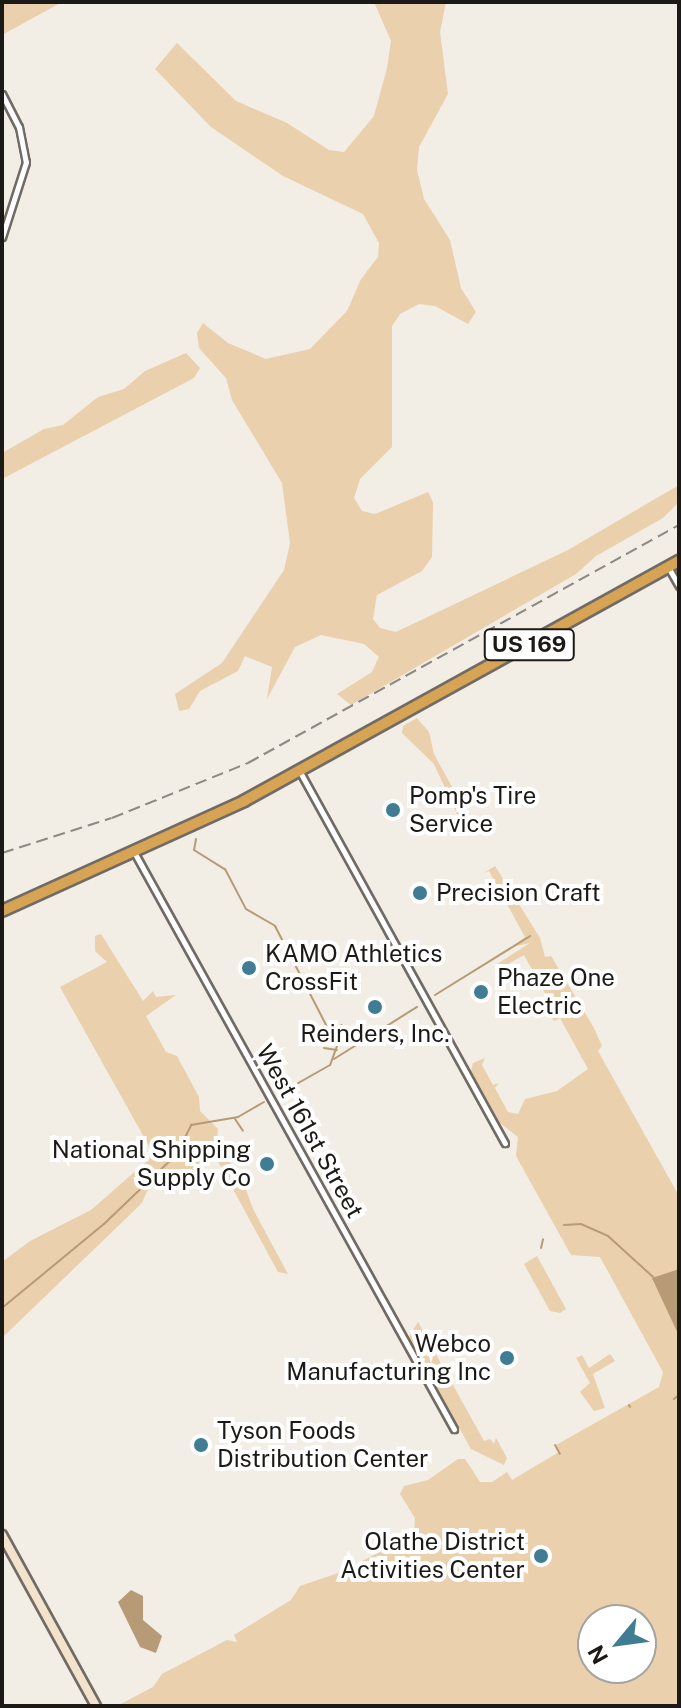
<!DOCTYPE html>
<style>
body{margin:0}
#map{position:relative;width:681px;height:1708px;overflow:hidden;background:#f2ede5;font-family:"Public Sans",sans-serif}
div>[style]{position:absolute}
.green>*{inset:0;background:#ead0ac}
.water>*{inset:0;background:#b79b76}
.stream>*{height:2px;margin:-1px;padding:0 1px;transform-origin:1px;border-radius:1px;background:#b79b76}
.roads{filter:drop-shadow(2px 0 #706b64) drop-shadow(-2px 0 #706b64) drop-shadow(0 2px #706b64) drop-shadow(0 -2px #706b64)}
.street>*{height:5px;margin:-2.5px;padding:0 2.5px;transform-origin:2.5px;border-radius:2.5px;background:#fff}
.secondary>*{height:8px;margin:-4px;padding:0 4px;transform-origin:4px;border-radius:4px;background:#f3e3cc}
.highway>*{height:10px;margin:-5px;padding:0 5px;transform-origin:5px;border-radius:5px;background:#d7a354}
.rail>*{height:2px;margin-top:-1px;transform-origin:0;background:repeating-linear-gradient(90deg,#8d8a84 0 12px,transparent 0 18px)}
.dots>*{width:22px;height:22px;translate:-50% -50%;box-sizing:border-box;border:4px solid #fff;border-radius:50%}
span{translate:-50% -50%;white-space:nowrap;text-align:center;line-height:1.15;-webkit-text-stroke:8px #fff;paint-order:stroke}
.shield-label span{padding:2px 6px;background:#fff;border:2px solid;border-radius:6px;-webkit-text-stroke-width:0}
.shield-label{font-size:22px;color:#1c1a17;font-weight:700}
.poi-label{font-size:24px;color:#1c1a17}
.left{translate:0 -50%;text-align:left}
.right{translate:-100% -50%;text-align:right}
.street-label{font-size:24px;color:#1c1a17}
.frame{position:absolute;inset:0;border:4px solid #1c1a17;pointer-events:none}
.north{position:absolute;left:577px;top:1604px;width:80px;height:80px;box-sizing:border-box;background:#fff;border:2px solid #a4a3a2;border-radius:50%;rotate:241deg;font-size:22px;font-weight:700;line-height:32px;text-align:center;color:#1c1a17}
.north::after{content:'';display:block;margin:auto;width:28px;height:36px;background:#407c93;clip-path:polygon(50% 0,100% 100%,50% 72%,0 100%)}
</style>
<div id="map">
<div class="green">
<i style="clip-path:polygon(2px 2px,62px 2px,2px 35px)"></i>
<i style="clip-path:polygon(374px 2px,446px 2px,440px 32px,448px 94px,419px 147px,417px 170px,424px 199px,450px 240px,461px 288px,476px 312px,468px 324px,435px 306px,419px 304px,400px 314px,392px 326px,392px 447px,360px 479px,354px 498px,362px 511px,375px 514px,428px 492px,433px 502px,432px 557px,422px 571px,377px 595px,373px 619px,380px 628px,396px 632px,568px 550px,679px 485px,679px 502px,663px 518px,596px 556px,576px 574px,351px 705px,337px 694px,372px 672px,379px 657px,364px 644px,321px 635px,295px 647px,267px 699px,272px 667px,245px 656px,238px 671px,200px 691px,189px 709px,179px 711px,175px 694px,222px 663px,284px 570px,290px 543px,282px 483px,232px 400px,226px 378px,199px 348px,197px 333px,203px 323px,228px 343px,266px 359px,310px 349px,347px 311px,361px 279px,378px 257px,379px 243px,363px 214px,283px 176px,211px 127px,155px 69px,177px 43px,236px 101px,287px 123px,329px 150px,344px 152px,374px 116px,387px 68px,391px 41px)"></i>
<i style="clip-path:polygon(186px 353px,200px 368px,194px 378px,2px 479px,2px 453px,44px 429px,63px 425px,98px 397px,124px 389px,145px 371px)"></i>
<i style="clip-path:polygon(417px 718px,429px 732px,434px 754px,469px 818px,458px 816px,434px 764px,402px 733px,403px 726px)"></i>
<i style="clip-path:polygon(evenodd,495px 866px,540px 938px,545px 957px,551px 956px,594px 1028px,602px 1046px,598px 1051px,679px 1196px,679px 1269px,653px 1278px,679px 1336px,679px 1706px,117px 1706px,153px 1687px,162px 1674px,227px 1640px,237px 1642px,234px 1635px,291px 1600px,300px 1586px,341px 1572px,414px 1534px,415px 1518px,400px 1494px,404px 1486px,428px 1480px,458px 1459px,465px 1459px,480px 1482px,492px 1482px,507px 1472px,512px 1480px,559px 1452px,556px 1445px,659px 1387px,663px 1372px,600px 1257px,571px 1255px,516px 1156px,518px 1137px,500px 1123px,471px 1071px,473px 1063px,485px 1058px,482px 1065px,493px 1085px,499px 1083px,495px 1088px,508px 1112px,518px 1114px,525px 1099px,557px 1091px,588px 1069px,560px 1018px,554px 1021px,549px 1012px,533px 1016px,552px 1006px,524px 955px,501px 968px,497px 964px,530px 943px,512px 947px,525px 937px,489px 871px,484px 873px,495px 866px,593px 1620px,641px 1620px,641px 1668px,593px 1668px,593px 1620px)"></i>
<i style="clip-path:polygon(101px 934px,143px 1001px,153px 991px,156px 997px,176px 995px,146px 1016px,166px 1052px,177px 1056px,199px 1097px,200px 1111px,218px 1129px,217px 1138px,227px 1143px,232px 1170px,249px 1180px,245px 1187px,254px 1211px,288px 1274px,278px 1272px,215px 1156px,194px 1172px,175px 1175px,147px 1191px,142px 1203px,2px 1338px,2px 1262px,30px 1241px,91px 1210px,154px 1155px,60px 987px,107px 962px,95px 951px,95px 936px)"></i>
<i style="clip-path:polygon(537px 1256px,566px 1309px,560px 1313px,550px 1311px,524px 1264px)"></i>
<i style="clip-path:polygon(418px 1322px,484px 1441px,490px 1439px,494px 1444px,496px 1438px,507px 1458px,504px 1465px,471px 1449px,409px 1337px)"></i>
<i style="clip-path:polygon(610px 1354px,615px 1361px,593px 1374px,605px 1408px,594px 1411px,580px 1392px,590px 1383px,576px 1358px,582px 1355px,589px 1368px)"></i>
</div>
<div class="water">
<i style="clip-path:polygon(679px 1269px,679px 1336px,652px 1278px)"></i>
<i style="clip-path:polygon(131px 1590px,143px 1596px,143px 1620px,162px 1636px,156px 1653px,140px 1647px,118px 1602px)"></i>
</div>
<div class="stream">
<i style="left:196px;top:839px;width:11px;rotate:100deg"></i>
<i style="left:194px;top:850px;width:36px;rotate:32deg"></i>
<i style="left:225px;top:869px;width:45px;rotate:62.3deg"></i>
<i style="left:246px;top:909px;width:34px;rotate:30deg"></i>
<i style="left:275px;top:926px;width:135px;rotate:62.7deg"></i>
<i style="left:337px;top:1046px;width:20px;rotate:110deg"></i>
<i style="left:330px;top:1065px;width:59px;rotate:150.4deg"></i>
<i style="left:312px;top:993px;width:10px;rotate:-29deg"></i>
<i style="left:435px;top:995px;width:112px;rotate:-31.8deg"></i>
<i style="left:330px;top:1033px;width:14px;rotate:-34deg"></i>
<i style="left:324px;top:1048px;width:13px;rotate:9deg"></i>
<i style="left:334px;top:1059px;width:98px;rotate:-32.1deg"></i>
<i style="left:235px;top:1119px;width:14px;rotate:56deg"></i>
<i style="left:564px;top:1225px;width:17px;rotate:-3deg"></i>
<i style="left:581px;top:1224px;width:30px;rotate:24deg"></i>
<i style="left:608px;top:1236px;width:61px;rotate:42.3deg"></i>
<i style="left:541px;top:1248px;width:9px;rotate:-77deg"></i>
<i style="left:2px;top:1308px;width:132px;rotate:-39.5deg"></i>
<i style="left:104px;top:1224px;width:100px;rotate:-43.8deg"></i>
<i style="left:176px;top:1155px;width:34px;rotate:-63deg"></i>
<i style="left:191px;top:1125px;width:48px;rotate:-9.7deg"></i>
<i style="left:238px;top:1117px;width:30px;rotate:-30deg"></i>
<i style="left:674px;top:1399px;width:6px;rotate:-39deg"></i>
<i style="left:629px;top:1405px;width:2px;rotate:63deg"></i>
<i style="left:555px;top:1445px;width:10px;rotate:61deg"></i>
</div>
<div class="roads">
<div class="street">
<i style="left:2px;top:94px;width:37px;rotate:63deg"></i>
<i style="left:19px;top:127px;width:36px;rotate:79deg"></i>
<i style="left:26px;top:162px;width:79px;rotate:107.7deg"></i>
<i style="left:668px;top:567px;width:22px;rotate:60deg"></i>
<i style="left:300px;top:772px;width:424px;rotate:61.1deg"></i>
<i style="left:134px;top:852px;width:660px;rotate:60.99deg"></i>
</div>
<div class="secondary">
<i style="left:2px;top:1535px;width:195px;rotate:61.2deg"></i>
</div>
<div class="highway">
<i style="left:2px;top:911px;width:266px;rotate:-24.4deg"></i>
<i style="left:244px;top:801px;width:497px;rotate:-28.9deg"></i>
</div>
</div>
<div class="rail">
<i style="left:2px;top:853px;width:115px;rotate:-17.7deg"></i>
<i style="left:112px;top:818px;width:147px;rotate:-22deg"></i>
<i style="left:248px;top:763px;width:492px;rotate:-28.9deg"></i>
</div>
<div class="dots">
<i style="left:393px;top:810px;background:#407c93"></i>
<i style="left:420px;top:893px;background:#407c93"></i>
<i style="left:249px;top:968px;background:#407c93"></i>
<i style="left:481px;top:992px;background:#407c93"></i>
<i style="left:375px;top:1007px;background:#407c93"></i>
<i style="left:267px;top:1164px;background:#407c93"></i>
<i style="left:507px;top:1358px;background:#407c93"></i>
<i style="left:201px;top:1445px;background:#407c93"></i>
<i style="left:541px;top:1556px;background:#407c93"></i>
</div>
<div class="shield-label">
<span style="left:529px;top:645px">US 169</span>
</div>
<div class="poi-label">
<span class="left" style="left:409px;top:810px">Pomp's Tire<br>Service</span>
<span class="left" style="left:436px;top:893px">Precision Craft</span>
<span class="left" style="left:265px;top:968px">KAMO Athletics<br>CrossFit</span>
<span class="left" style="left:497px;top:992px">Phaze One<br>Electric</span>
<span style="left:375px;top:1034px">Reinders, Inc.</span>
<span class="right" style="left:251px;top:1164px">National Shipping<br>Supply Co</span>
<span class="right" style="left:491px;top:1358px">Webco<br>Manufacturing Inc</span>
<span class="left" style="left:217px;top:1445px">Tyson Foods<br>Distribution Center</span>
<span class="right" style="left:525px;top:1556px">Olathe District<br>Activities Center</span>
</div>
<div class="street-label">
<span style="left:310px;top:1131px;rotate:61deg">West 161st Street</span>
</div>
<div class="frame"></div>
<div class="north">N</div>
</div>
